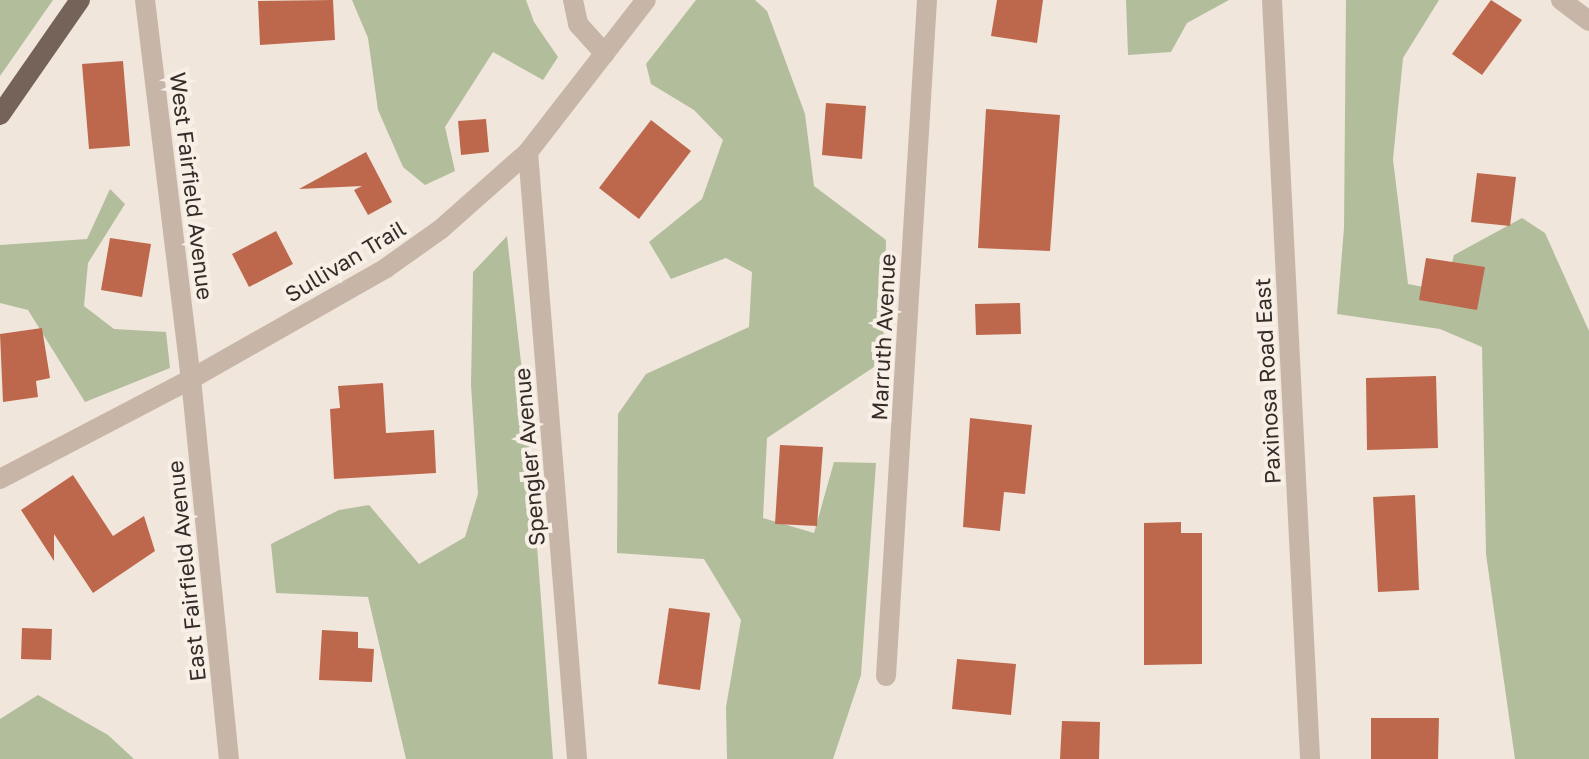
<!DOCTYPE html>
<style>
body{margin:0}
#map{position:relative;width:1589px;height:759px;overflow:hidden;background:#f0e6db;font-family:"Golos Text",sans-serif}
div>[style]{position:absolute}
.green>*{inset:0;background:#b2bd9c}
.building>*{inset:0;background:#bd684c}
.minor>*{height:20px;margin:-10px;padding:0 10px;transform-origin:10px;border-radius:10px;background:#c7b6a8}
.major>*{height:20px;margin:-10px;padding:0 10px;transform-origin:10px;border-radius:10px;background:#75635a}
span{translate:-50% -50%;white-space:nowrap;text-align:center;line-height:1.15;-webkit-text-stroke:8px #f8f0e7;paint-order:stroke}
.street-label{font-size:22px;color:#342c28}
</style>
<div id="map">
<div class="green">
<i style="clip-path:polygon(0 0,53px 0,0 76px)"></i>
<i style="clip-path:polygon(352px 0,526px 0,534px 22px,558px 57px,543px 80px,493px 52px,445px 127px,455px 171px,425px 185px,403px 167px,378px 110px,368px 38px)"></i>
<i style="clip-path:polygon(696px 0,755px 0,767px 11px,805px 114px,814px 186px,886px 240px,883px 361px,767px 438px,763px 518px,814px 533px,834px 462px,876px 463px,861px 675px,833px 759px,727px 759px,726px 707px,741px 620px,704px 559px,617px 553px,618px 414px,646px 374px,749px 327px,752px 272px,726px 258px,671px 279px,649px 242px,702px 199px,723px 140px,694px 110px,651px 84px,646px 64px)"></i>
<i style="clip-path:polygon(1126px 0,1229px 0,1187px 23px,1171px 52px,1128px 55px)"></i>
<i style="clip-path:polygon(1346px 0,1439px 0,1403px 58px,1393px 159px,1408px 284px,1445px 291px,1454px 255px,1522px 218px,1545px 233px,1589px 331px,1589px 759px,1515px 759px,1486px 554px,1482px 347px,1440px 329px,1337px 314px,1344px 228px)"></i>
<i style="clip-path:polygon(110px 189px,125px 204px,88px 263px,84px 306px,114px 329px,166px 332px,170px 368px,85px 402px,28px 310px,0 303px,0 245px,87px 239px)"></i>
<i style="clip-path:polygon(507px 236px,528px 426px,553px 759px,406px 759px,368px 597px,276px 593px,271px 544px,339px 510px,369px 505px,419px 564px,465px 537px,478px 494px,471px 385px,473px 272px)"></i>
<i style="clip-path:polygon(38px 695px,108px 735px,134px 759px,0 759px,0 719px)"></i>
</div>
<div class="building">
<i style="clip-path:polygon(333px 0,335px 40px,260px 45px,258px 1px)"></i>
<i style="clip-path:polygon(997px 0,1043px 0,1037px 43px,991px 36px)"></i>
<i style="clip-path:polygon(1491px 0,1522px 20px,1482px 75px,1452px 54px)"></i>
<i style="clip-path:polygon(123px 61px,130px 146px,89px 149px,82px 64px)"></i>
<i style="clip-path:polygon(826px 103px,866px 106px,862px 159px,822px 155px)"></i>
<i style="clip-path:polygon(986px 109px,1060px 115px,1050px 251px,978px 248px)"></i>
<i style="clip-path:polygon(486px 119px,489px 152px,461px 155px,458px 121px)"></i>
<i style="clip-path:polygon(651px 120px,691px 151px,639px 219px,599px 188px)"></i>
<i style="clip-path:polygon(366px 152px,392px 202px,368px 215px,354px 190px,362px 186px,299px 189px)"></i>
<i style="clip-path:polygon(1477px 173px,1516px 177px,1510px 226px,1471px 222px)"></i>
<i style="clip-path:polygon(276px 231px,293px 264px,249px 287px,232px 254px)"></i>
<i style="clip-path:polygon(110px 238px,151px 244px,142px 297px,101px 290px)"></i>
<i style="clip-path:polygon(1426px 258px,1485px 267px,1477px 310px,1419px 300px)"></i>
<i style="clip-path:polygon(1020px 303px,1021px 334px,976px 335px,975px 304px)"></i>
<i style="clip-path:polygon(42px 328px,50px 378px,36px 381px,38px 397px,3px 402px,0 334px)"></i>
<i style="clip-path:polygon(1436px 376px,1438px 448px,1367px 450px,1366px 378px)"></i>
<i style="clip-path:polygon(383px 383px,386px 433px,434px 430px,436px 473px,334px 479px,330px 409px,340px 408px,338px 386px)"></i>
<i style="clip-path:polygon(970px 418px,1032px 425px,1025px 494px,1004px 492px,1000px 531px,963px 527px)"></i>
<i style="clip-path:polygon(780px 445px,823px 447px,817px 526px,775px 524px)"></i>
<i style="clip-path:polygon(73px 475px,113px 536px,144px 516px,155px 551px,93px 593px,54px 534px,54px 561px,21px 510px)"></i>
<i style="clip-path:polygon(1415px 495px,1419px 590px,1378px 592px,1373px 497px)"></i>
<i style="clip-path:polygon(1181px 522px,1181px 533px,1202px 533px,1202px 664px,1144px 665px,1144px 523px)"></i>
<i style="clip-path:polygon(669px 608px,710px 613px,700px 690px,658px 684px)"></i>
<i style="clip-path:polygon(22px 628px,52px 629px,51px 660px,21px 659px)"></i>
<i style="clip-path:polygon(322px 630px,358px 632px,358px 648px,374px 649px,372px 682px,319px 680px)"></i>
<i style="clip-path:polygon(957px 659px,1016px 664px,1011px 715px,952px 709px)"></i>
<i style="clip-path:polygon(1371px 718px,1439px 718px,1438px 759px,1371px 759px)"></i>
<i style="clip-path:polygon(1062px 721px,1100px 722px,1099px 759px,1060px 759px)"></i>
</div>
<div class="minor">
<i style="left:145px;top:0;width:382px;rotate:83.1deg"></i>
<i style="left:191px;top:379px;width:382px;rotate:84.3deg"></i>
<i style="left:573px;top:0;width:25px;rotate:78deg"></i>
<i style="left:578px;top:24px;width:40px;rotate:48deg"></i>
<i style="left:1272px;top:0;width:760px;rotate:87.13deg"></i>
<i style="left:1561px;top:0;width:35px;rotate:37deg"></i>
<i style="left:528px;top:152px;width:609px;rotate:85.38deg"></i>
<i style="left:0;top:479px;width:216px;rotate:-27.6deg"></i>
<i style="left:191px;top:379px;width:224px;rotate:-29.6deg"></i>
<i style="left:386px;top:268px;width:67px;rotate:-35.3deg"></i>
<i style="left:441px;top:229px;width:116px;rotate:-41.5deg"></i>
<i style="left:528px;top:152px;width:192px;rotate:-52.2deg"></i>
<i style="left:886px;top:676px;width:677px;rotate:-86.53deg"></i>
</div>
<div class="major">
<i style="left:0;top:115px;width:140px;rotate:-55.2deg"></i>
</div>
<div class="street-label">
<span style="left:192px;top:186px;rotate:83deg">West Fairfield Avenue</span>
<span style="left:345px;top:261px;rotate:-31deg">Sullivan Trail</span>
<span style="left:883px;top:337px;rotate:-87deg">Marruth Avenue</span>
<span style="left:1267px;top:381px;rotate:-93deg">Paxinosa Road East</span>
<span style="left:529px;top:457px;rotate:-95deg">Spengler Avenue</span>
<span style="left:186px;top:571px;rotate:-96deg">East Fairfield Avenue</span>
</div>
</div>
